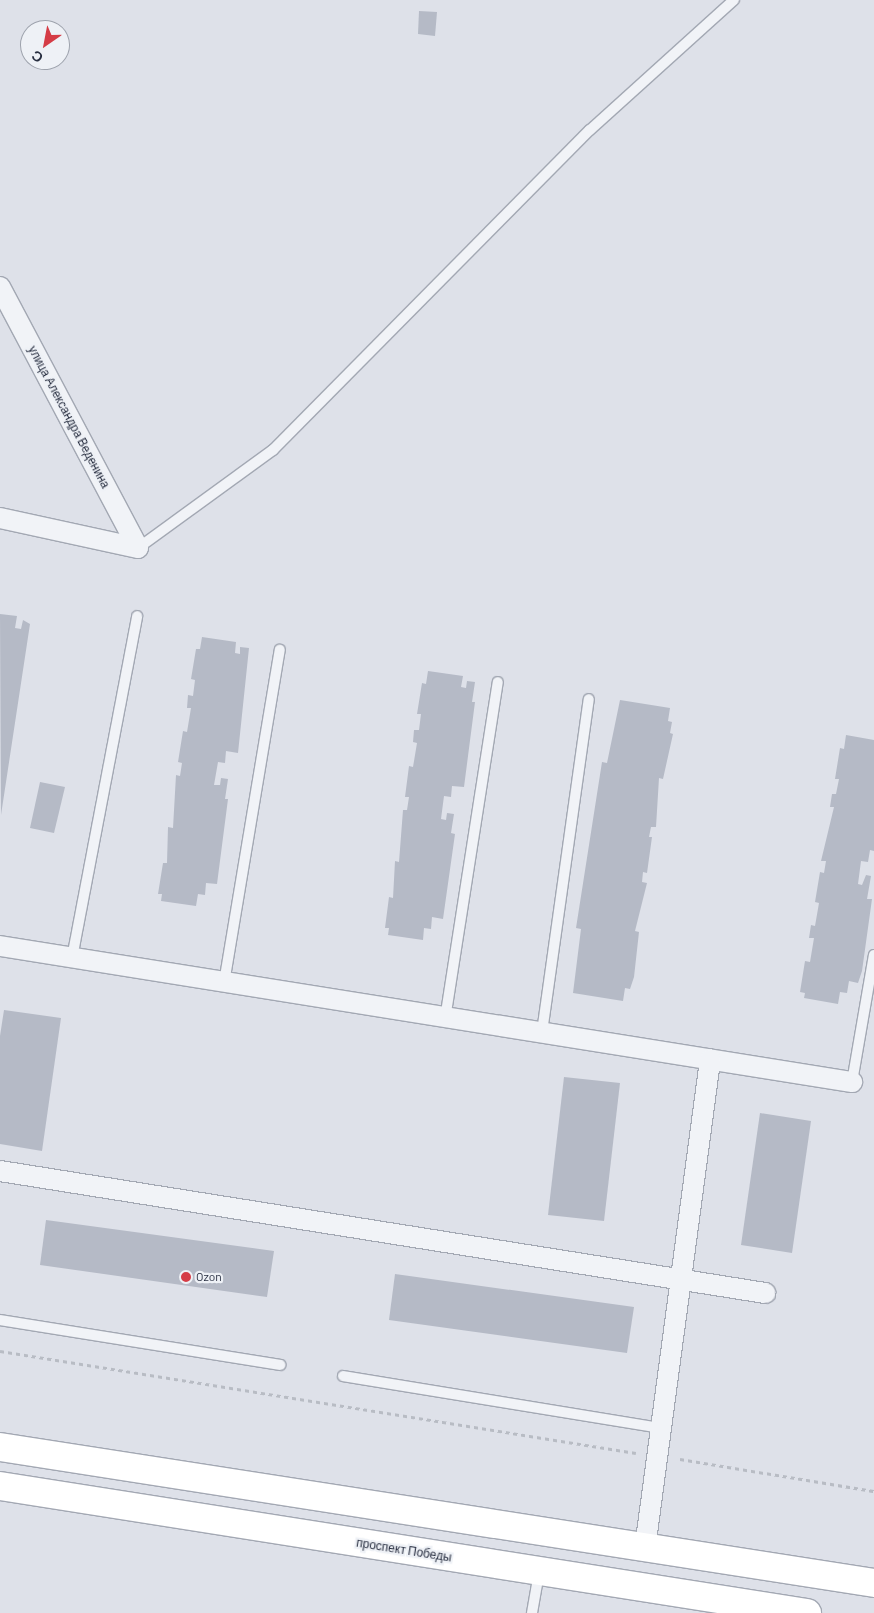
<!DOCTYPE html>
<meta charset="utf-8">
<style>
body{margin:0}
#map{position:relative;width:874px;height:1613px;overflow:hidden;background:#dee1e9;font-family:Barlow,sans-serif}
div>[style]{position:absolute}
.building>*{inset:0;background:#b5bac6}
.path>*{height:3px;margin-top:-1.5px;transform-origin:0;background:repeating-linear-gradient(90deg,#b8bcc4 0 4px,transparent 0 8px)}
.roads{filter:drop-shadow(1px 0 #a3a8b3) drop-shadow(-1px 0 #a3a8b3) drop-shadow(0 1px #a3a8b3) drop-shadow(0 -1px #a3a8b3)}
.service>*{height:10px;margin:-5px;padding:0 5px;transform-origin:5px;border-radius:5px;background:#f1f3f7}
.minor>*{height:20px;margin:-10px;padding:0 10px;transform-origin:10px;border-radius:10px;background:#f1f3f7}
.secondary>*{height:28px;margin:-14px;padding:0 14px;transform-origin:14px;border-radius:14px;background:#fff}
.dots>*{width:14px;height:14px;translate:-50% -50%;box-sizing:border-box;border:2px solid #eef1f6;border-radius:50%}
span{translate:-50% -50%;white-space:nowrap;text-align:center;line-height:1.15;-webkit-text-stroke:4.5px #eef1f6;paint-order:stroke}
.street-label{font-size:12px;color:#272e40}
.poi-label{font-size:12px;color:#272e40}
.left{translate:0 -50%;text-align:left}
.north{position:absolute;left:20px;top:20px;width:50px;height:50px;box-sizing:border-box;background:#eef1f6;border:1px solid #9ea3ad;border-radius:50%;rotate:213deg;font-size:14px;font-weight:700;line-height:20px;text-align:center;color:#272e40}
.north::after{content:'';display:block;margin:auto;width:18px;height:22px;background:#d53c46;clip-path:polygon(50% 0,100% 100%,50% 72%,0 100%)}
</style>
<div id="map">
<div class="building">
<i style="clip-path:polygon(419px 11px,437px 12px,435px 36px,418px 34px)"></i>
<i style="clip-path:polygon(0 614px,17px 616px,15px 628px,21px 629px,23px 620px,30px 624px,1px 815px)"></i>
<i style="clip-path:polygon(202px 637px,236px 642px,235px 653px,240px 654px,240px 647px,249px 648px,238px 753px,226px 751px,225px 763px,218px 762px,214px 785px,220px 785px,221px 778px,228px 779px,225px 799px,228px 799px,217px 884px,206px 883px,205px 895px,198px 894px,196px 906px,161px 901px,162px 894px,158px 894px,163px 863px,167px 863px,168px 827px,173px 828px,176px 775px,180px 776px,182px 763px,178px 762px,183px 731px,187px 732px,191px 708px,187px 708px,188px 695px,193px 696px,195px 680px,191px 679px,196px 649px,200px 649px)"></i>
<i style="clip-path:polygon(428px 671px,463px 676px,461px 687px,466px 688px,467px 681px,475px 682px,472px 702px,475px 702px,464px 787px,452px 786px,451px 797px,444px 796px,441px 819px,446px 820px,447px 813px,454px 814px,451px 833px,455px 834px,443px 919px,432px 917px,431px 929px,424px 928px,423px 940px,388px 935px,389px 928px,385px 928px,389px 897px,393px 898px,395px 861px,399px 862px,403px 810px,407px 810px,409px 797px,405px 797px,409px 766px,413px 767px,417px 743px,413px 742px,414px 730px,419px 730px,421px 714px,417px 714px,422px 683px,426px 684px)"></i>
<i style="clip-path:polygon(620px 700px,670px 708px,668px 721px,672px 722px,670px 733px,673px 734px,663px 779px,659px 778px,656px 827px,651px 827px,649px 837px,652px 837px,647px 873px,643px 872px,642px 882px,647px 883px,635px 931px,639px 932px,634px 977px,630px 989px,625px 988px,623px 1001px,573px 993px,581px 929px,576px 928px,602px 762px,607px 763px)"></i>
<i style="clip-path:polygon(846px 735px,874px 740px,874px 851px,870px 850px,868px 862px,861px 861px,858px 884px,862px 885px,866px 875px,871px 876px,867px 899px,872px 899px,862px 971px,858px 983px,849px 981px,847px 993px,840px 992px,838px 1004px,804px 998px,805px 993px,800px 992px,805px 961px,810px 962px,814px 938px,809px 938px,811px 925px,815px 926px,819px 903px,815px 902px,820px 872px,824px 873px,826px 861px,821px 861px,834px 807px,830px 807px,832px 794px,836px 794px,839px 779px,835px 779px,840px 748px,844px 749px)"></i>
<i style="clip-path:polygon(40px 782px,65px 787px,54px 833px,30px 828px)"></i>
<i style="clip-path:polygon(4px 1010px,61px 1018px,42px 1151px,0 1144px,0 1036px)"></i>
<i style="clip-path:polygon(564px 1077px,620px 1083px,604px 1221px,548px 1215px)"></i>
<i style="clip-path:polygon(760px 1113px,811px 1121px,792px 1253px,741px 1245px)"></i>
<i style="clip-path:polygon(46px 1220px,274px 1251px,267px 1297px,40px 1265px)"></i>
<i style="clip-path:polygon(395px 1274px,634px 1307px,627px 1353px,389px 1320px)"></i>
</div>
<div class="path">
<i style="left:0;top:1351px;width:644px;rotate:9.11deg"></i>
<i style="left:680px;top:1459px;width:197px;rotate:9.4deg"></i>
</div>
<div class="roads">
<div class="service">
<i style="left:138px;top:548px;width:167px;rotate:-36deg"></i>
<i style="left:273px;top:450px;width:450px;rotate:-45.3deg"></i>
<i style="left:590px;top:130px;width:194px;rotate:-42.1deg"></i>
<i style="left:72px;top:958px;width:348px;rotate:-79.2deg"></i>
<i style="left:224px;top:983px;width:338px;rotate:-80.5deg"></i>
<i style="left:445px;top:1019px;width:341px;rotate:-81.1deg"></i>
<i style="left:542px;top:1032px;width:336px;rotate:-82deg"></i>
<i style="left:852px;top:1082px;width:129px;rotate:-80.2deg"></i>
<i style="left:0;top:1320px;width:284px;rotate:9.1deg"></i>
<i style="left:343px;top:1376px;width:322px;rotate:9.3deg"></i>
<i style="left:532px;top:1613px;width:41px;rotate:-80.1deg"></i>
</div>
<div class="minor">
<i style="left:0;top:287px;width:295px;rotate:62.1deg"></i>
<i style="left:0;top:518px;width:141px;rotate:12.3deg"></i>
<i style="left:0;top:946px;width:863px;rotate:9.07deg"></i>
<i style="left:0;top:1171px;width:775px;rotate:9.06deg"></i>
<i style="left:645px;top:1548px;width:493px;rotate:-82.4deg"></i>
</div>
<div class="secondary">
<i style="left:0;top:1447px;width:885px;rotate:8.84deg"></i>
<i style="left:0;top:1486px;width:817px;rotate:8.94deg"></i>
</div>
</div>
<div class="dots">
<i style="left:186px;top:1277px;background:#d53c46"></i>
</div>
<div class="street-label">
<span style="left:69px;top:417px;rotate:62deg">улица Александра Веденина</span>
<span style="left:404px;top:1550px;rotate:9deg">проспект Победы</span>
</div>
<div class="poi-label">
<span class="left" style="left:196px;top:1277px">Ozon</span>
</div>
<div class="north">С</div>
</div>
